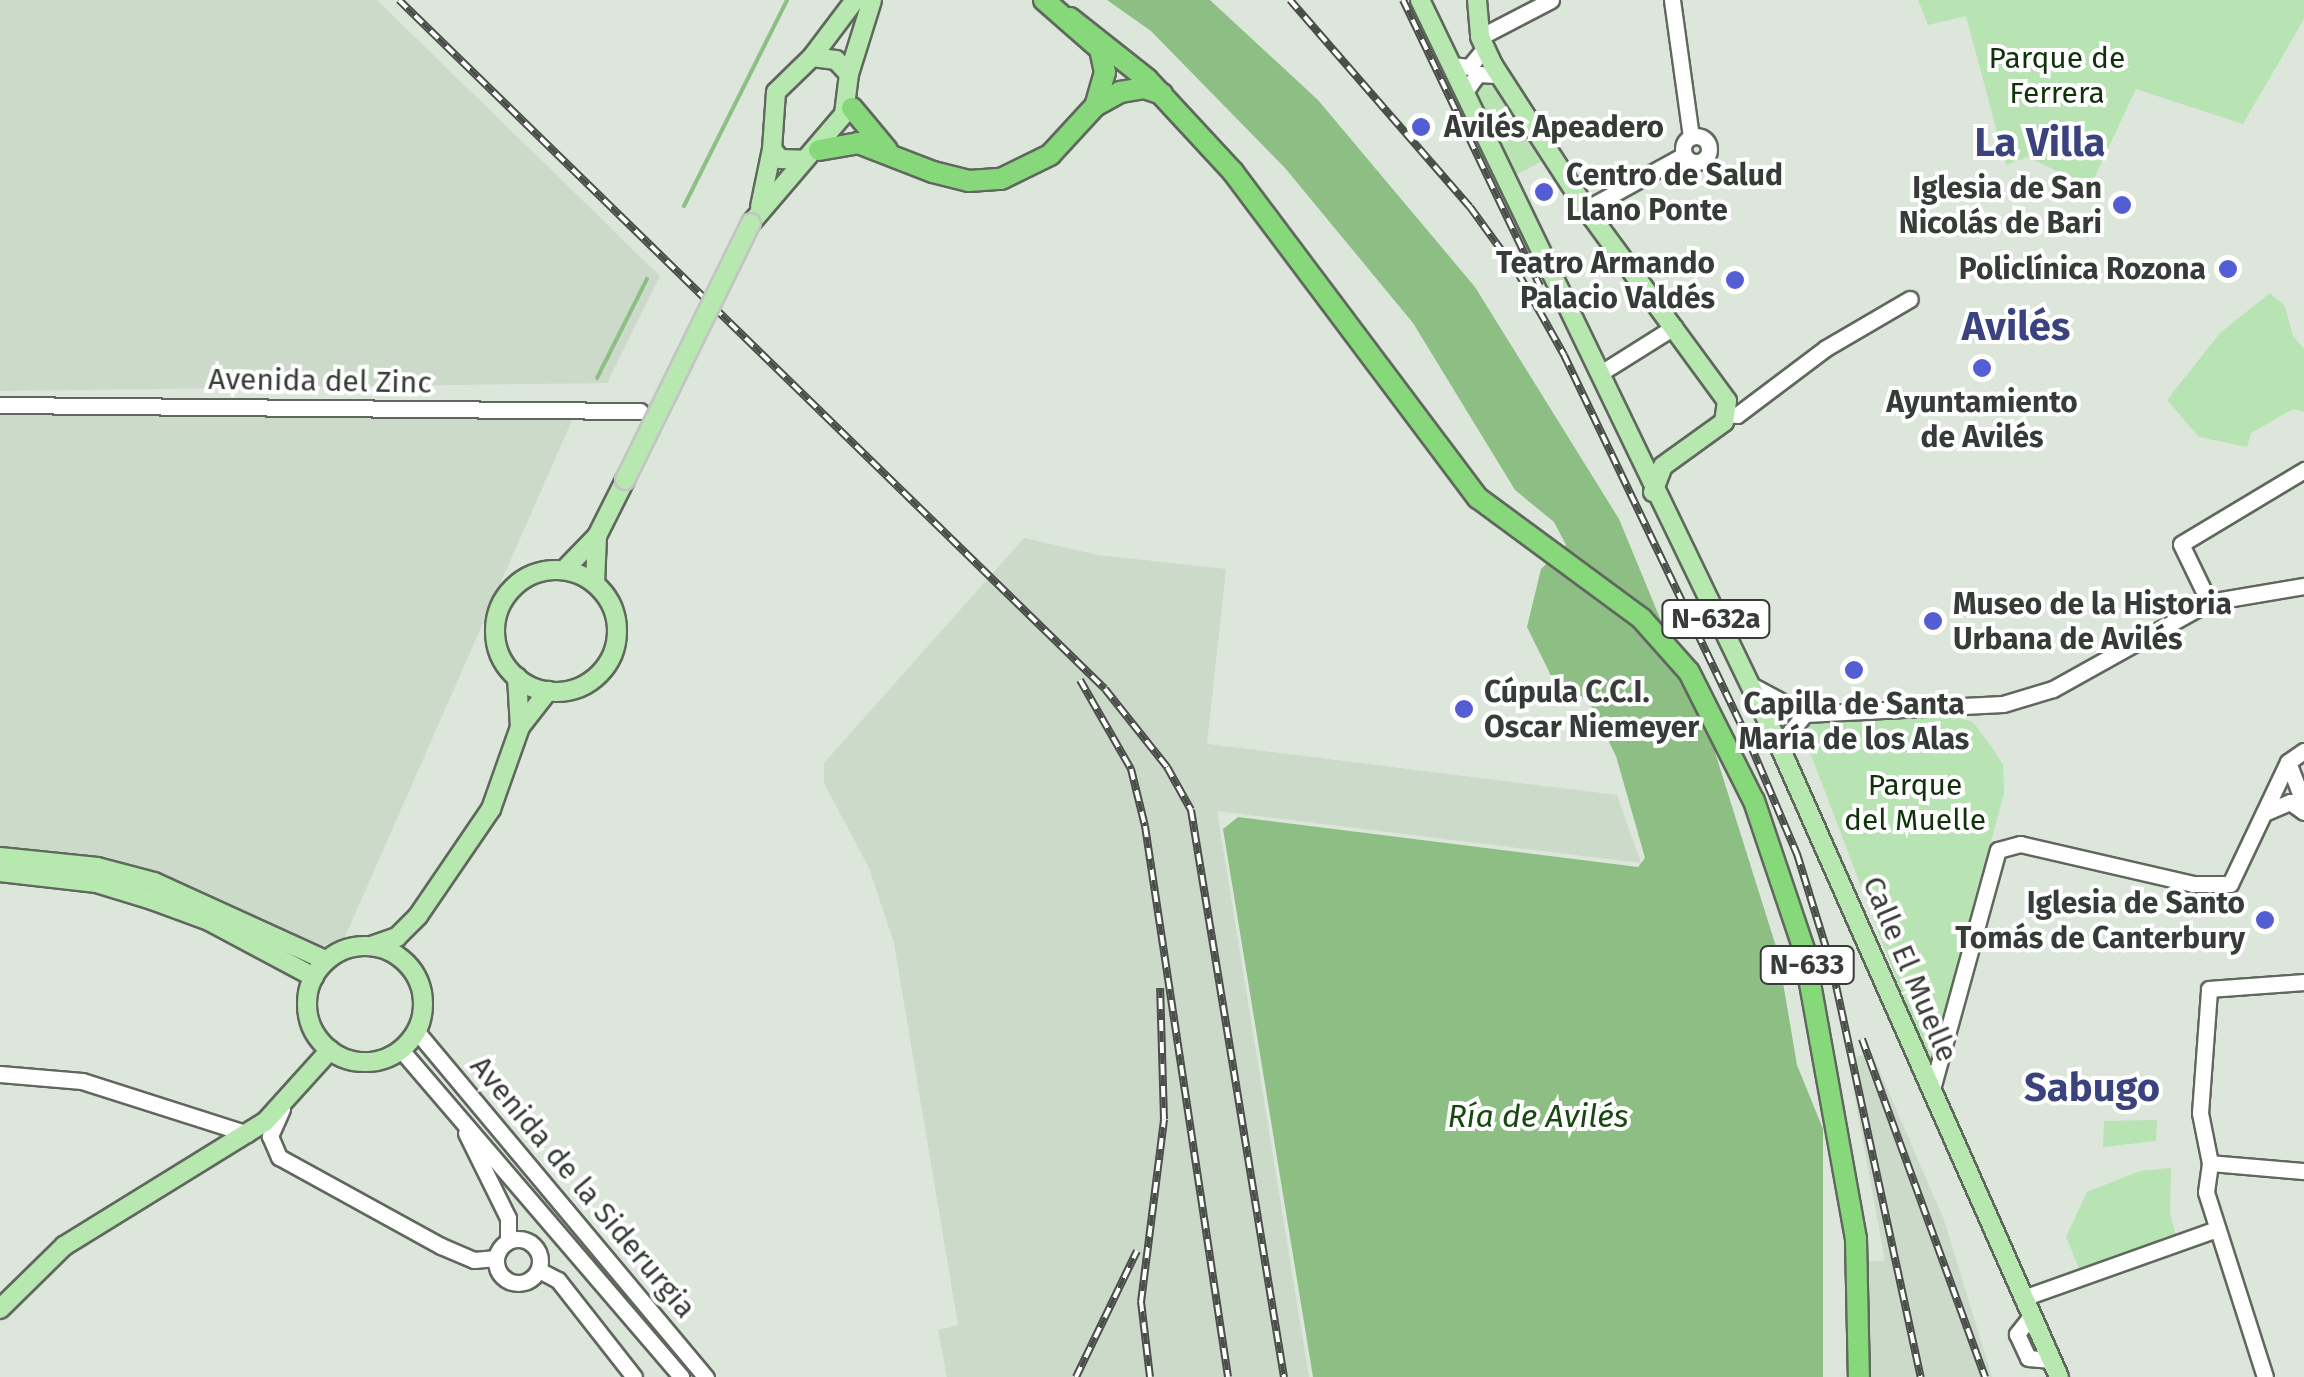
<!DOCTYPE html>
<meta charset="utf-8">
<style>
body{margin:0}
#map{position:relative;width:2304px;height:1377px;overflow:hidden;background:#dce6db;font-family:"Fira Sans",sans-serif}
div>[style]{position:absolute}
.built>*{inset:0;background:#ccdaca}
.green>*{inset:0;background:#b8e3b2}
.water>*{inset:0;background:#8dbf85}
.stream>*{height:4px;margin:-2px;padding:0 2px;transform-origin:2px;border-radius:2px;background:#8dbf85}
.roads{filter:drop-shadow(2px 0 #60685e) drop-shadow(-2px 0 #60685e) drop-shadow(0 2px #60685e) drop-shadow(0 -2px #60685e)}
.minor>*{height:15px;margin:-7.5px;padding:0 7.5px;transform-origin:7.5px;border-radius:7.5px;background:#fff}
.minor>.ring{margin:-7.5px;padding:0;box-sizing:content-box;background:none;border:15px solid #fff;border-radius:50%}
.major>*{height:18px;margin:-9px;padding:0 9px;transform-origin:9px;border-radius:9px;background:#b6e8af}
.major>.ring{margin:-9px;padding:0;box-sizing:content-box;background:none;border:18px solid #b6e8af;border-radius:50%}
.highway>*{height:20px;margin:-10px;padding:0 10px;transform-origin:10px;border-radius:10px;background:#86d87a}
.rail>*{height:8px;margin-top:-4px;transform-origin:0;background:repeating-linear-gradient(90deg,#fff 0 11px,#4a4f4a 0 22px);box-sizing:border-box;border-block:2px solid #4a4f4a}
.bridges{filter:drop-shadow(2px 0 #c3c4c3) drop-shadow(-2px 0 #c3c4c3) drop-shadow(0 2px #c3c4c3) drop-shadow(0 -2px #c3c4c3)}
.major-bridge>*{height:18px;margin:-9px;padding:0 9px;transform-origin:9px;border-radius:9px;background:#b6e8af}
.dots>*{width:28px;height:28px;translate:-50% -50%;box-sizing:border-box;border:5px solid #fff;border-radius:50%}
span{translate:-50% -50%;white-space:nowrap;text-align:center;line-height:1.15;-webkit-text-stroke:8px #fff;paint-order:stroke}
.shield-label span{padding:2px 8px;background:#fff;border:2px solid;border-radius:8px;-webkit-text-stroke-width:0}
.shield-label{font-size:28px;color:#383c38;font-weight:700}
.park-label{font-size:30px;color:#10330b}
.poi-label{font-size:30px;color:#383c38;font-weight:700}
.left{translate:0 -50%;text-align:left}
.right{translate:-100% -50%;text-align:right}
.street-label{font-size:30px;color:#383c38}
.water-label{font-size:32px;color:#174810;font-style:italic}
.district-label{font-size:40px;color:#3a437e;font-weight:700}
</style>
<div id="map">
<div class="built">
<i style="clip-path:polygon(0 0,377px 0,660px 276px,607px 383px,0 391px)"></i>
<i style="clip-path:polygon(0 412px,573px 418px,345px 937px,320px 947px,161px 875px,0 846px)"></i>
<i style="clip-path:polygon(1024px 538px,1098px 555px,1226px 569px,1207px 744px,1617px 795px,1641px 863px,1217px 811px,1309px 1377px,947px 1377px,938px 1330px,958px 1325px,894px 943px,869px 868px,824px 783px,824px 763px)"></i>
<i style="clip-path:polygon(1872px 1053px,1944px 1220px,1992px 1377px,1852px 1377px,1852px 1261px,1885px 1261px,1848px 1059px)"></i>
</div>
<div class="green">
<i style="clip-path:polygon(1918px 0,2304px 0,2304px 19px,2243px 124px,2136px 89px,2090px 187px,2028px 157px,2006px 165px,1966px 16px,1928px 25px)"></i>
<i style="clip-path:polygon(1480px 82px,1494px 83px,1544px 160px,1514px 176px,1477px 96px)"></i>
<i style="clip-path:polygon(2270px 293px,2285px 306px,2293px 336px,2304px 349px,2304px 412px,2293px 409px,2251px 433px,2247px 447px,2199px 437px,2167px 400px,2220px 333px)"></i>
<i style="clip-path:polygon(1951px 715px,1973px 722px,1993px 749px,2003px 765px,2004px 793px,1930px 1068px,1802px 731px,1815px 722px)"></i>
<i style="clip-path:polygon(2157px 1120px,2156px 1141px,2103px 1147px,2104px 1121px)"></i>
<i style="clip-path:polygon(2171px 1168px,2170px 1215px,2177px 1237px,2080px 1271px,2066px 1237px,2087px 1192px,2140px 1171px)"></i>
</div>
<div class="water">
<i style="clip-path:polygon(1107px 0,1210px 0,1318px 100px,1475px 287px,1619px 519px,1714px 749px,1778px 953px,1797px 1065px,1823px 1129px,1823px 1377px,1313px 1377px,1223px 829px,1238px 817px,1638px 867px,1645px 858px,1616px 756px,1586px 696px,1566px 706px,1527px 627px,1541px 569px,1566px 545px,1554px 522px,1515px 490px,1413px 323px,1285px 168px,1151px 31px)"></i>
</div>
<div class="stream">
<i style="left:684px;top:206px;width:230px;rotate:-63.4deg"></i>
<i style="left:597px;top:378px;width:111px;rotate:-63.2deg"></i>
</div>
<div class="roads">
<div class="minor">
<i style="left:1672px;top:0;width:138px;rotate:82.1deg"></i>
<i style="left:1480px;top:37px;width:80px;rotate:-27.5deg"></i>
<i style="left:1451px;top:65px;width:18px;rotate:6deg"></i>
<i style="left:1469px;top:67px;width:23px;rotate:-50deg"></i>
<i style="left:1464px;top:93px;width:24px;rotate:-54deg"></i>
<i style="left:1478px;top:74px;width:22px;rotate:3deg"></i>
<i class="ring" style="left:1683px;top:136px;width:11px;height:11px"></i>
<i style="left:1586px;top:209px;width:112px;rotate:-28.9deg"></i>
<i style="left:1599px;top:374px;width:89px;rotate:-32.1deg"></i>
<i style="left:0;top:405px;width:640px;rotate:0.54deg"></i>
<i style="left:1728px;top:414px;width:9px;rotate:6deg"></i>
<i style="left:1737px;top:415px;width:111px;rotate:-37deg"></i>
<i style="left:1826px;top:348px;width:97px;rotate:-30.3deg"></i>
<i style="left:2209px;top:602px;width:64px;rotate:-115.8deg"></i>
<i style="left:2181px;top:544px;width:144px;rotate:-31deg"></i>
<i style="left:1753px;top:686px;width:59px;rotate:28.3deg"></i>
<i style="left:1805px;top:714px;width:198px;rotate:-2.9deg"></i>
<i style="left:2003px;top:704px;width:52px;rotate:-16.7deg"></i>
<i style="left:2053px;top:689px;width:179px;rotate:-29.1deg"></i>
<i style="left:2209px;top:602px;width:96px;rotate:-9.6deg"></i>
<i style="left:1779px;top:745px;width:40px;rotate:-50deg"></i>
<i style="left:2288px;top:762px;width:45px;rotate:69.1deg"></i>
<i style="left:2264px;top:813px;width:28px;rotate:-23deg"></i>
<i style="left:2290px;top:802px;width:17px;rotate:36deg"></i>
<i style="left:418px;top:1033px;width:449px;rotate:50.1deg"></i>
<i style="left:402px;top:1051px;width:429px;rotate:49.4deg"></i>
<i style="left:0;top:1074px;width:82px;rotate:4.9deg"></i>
<i style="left:82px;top:1081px;width:174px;rotate:17.7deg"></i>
<i style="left:1932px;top:1089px;width:248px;rotate:-74.6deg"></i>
<i style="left:1998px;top:850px;width:23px;rotate:-15deg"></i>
<i style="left:2020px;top:844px;width:178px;rotate:13deg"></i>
<i style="left:2193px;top:884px;width:37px"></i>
<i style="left:2230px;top:884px;width:135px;rotate:-64.6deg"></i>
<i style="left:2288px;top:762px;width:19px;rotate:-35deg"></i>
<i style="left:282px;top:1109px;width:30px;rotate:114deg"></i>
<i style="left:270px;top:1136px;width:23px;rotate:67deg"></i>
<i style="left:279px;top:1157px;width:185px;rotate:28.8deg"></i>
<i style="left:441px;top:1246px;width:36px;rotate:23deg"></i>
<i style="left:474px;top:1260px;width:22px;rotate:-5deg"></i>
<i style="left:466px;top:1133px;width:95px;rotate:63.7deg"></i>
<i style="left:508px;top:1218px;width:23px;rotate:90deg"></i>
<i style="left:2210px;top:1163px;width:94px;rotate:4.9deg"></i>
<i class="ring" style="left:496px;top:1239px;width:29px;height:29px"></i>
<i style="left:539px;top:1270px;width:21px;rotate:28deg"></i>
<i style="left:558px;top:1280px;width:123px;rotate:51.9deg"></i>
<i style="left:2023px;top:1298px;width:206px;rotate:-19.6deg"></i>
<i style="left:2031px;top:1316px;width:23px;rotate:128deg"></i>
<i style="left:2017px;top:1334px;width:26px;rotate:65deg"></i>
<i style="left:2028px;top:1358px;width:23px;rotate:5deg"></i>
<i style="left:2265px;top:1377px;width:194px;rotate:-107.7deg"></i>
<i style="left:2206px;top:1192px;width:29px;rotate:-82deg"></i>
<i style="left:2210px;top:1163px;width:51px;rotate:-101.3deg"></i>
<i style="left:2200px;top:1113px;width:124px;rotate:-85.8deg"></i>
<i style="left:2209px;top:989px;width:95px;rotate:-4.2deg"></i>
</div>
<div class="major">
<i style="left:1420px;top:0;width:827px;rotate:64.27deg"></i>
<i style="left:1779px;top:745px;width:691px;rotate:66.1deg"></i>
<i style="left:1477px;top:0;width:37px;rotate:85deg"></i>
<i style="left:1480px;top:37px;width:31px;rotate:65deg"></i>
<i style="left:1493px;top:65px;width:171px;rotate:57.1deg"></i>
<i style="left:1586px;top:209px;width:238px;rotate:53.7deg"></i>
<i style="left:1727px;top:401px;width:21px;rotate:98deg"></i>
<i style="left:1724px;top:422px;width:75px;rotate:144.2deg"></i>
<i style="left:1663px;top:466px;width:28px;rotate:111deg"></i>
<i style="left:812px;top:57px;width:71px;rotate:-53deg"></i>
<i style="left:849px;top:74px;width:77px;rotate:-72.7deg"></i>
<i style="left:760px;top:207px;width:59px;rotate:-78.3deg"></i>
<i style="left:751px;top:223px;width:143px;rotate:-49.5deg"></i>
<i style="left:844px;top:114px;width:40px;rotate:-82.9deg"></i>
<i style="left:849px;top:74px;width:19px;rotate:-133deg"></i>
<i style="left:836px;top:60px;width:24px;rotate:-173deg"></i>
<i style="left:812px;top:57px;width:50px;rotate:135.8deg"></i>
<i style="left:776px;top:92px;width:57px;rotate:94deg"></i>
<i style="left:772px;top:149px;width:13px;rotate:51deg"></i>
<i style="left:780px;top:159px;width:24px;rotate:2deg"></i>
<i style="left:564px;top:570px;width:47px;rotate:-45.9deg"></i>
<i style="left:597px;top:536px;width:63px;rotate:-63.4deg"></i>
<i class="ring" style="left:495px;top:570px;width:104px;height:104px"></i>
<i style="left:595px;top:584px;width:48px;rotate:-87.6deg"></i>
<i style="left:517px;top:677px;width:50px;rotate:86.6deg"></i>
<i style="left:0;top:857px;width:98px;rotate:5.9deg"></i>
<i style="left:97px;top:867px;width:59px;rotate:14.7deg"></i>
<i style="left:154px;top:882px;width:188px;rotate:24.5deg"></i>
<i style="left:0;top:872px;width:97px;rotate:6.5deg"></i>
<i style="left:96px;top:883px;width:59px;rotate:16.9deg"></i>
<i style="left:152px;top:900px;width:61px;rotate:20.2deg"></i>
<i style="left:209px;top:921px;width:119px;rotate:28.1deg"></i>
<i style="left:371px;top:946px;width:28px;rotate:-19deg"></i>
<i style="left:397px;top:937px;width:30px;rotate:-45deg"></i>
<i style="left:418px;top:916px;width:130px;rotate:-55.7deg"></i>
<i style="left:491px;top:809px;width:87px;rotate:-70.5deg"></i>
<i style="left:520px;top:727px;width:46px;rotate:-52.1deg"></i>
<i class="ring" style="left:307px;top:946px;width:98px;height:98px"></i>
<i style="left:0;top:1309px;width:90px;rotate:-44.5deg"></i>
<i style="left:64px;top:1246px;width:236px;rotate:-31.7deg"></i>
<i style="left:265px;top:1122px;width:97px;rotate:-47.9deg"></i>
</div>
<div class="highway">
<i style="left:1044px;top:0;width:74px;rotate:41.2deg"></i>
<i style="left:1100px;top:49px;width:24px;rotate:78deg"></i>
<i style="left:1105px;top:72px;width:35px;rotate:106deg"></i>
<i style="left:1070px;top:18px;width:98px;rotate:38.4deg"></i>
<i style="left:1147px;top:79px;width:127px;rotate:47.2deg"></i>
<i style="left:1233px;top:172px;width:408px;rotate:53.1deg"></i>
<i style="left:1478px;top:498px;width:202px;rotate:36.4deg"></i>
<i style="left:1641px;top:618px;width:72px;rotate:48.4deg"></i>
<i style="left:1689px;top:672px;width:144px;rotate:63.3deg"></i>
<i style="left:1754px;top:801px;width:157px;rotate:71.4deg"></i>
<i style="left:1804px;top:950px;width:294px;rotate:79.8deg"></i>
<i style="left:1856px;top:1239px;width:138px;rotate:88.8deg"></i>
<i style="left:852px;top:108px;width:55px;rotate:50.2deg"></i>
<i style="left:819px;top:150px;width:40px;rotate:-10deg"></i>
<i style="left:858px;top:143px;width:80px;rotate:21.1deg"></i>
<i style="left:933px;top:172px;width:37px;rotate:14deg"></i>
<i style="left:969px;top:181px;width:32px;rotate:-4deg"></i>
<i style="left:1001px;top:179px;width:55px;rotate:-26.1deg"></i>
<i style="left:1050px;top:155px;width:67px;rotate:-47.4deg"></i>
<i style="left:1095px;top:106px;width:29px;rotate:-29deg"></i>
<i style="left:1120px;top:92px;width:24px;rotate:-9deg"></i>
<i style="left:1144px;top:88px;width:19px;rotate:18deg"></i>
</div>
</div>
<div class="rail">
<i style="left:399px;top:0;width:986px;rotate:44.3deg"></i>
<i style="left:1105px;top:689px;width:100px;rotate:51.5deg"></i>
<i style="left:1167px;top:767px;width:49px;rotate:60.8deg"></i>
<i style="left:1191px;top:810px;width:575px;rotate:80.69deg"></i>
<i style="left:1290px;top:0;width:274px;rotate:49deg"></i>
<i style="left:1470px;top:207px;width:82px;rotate:54deg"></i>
<i style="left:1518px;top:273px;width:94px;rotate:60.7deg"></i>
<i style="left:1564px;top:355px;width:431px;rotate:64.4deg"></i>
<i style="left:1750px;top:744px;width:120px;rotate:66.9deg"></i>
<i style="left:1797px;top:854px;width:118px;rotate:72.8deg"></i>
<i style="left:1832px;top:967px;width:420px;rotate:77.8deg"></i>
<i style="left:1403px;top:0;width:317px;rotate:64.4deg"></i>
<i style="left:1080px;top:680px;width:103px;rotate:60.2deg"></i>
<i style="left:1131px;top:769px;width:59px;rotate:76.2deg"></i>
<i style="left:1145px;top:826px;width:557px;rotate:81.43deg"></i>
<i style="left:1862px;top:1039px;width:360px;rotate:70deg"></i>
<i style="left:1076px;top:1377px;width:140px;rotate:-64.2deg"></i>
<i style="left:1150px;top:1377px;width:76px;rotate:-96.8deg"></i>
<i style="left:1141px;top:1302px;width:184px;rotate:-82.8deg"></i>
<i style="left:1164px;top:1119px;width:131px;rotate:-91.7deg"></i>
</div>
<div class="bridges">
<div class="major-bridge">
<i style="left:625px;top:480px;width:286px;rotate:-63.9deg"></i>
</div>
</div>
<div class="dots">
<i style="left:1421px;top:127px;background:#535dd4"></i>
<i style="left:1544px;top:192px;background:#535dd4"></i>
<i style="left:2122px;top:205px;background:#535dd4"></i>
<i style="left:2228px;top:269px;background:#535dd4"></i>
<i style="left:1735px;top:280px;background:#535dd4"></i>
<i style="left:1982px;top:368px;background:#535dd4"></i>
<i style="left:1933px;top:621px;background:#535dd4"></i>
<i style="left:1854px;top:670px;background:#535dd4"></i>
<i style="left:1464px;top:709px;background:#535dd4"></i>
<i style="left:2265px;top:920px;background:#535dd4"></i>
</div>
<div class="shield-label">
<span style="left:1716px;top:619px">N-632a</span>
<span style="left:1807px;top:965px">N-633</span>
</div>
<div class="park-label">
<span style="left:2057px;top:75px">Parque de<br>Ferrera</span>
<span style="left:1915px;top:802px">Parque<br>del Muelle</span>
</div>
<div class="poi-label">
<span class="left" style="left:1444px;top:127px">Avilés Apeadero</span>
<span class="left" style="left:1566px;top:192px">Centro de Salud<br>Llano Ponte</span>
<span class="right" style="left:2102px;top:205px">Iglesia de San<br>Nicolás de Bari</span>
<span class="right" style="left:1715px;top:280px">Teatro Armando<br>Palacio Valdés</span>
<span class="right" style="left:2206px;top:269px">Policlínica Rozona</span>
<span style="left:1982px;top:419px">Ayuntamiento<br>de Avilés</span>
<span class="left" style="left:1953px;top:621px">Museo de la Historia<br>Urbana de Avilés</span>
<span class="left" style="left:1484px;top:709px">Cúpula C.C.I.<br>Oscar Niemeyer</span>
<span style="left:1854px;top:721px">Capilla de Santa<br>María de los Alas</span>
<span class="right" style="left:2245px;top:920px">Iglesia de Santo<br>Tomás de Canterbury</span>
</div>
<div class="street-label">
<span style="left:320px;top:381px;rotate:1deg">Avenida del Zinc</span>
<span style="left:1910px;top:969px;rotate:67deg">Calle El Muelle</span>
<span style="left:583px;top:1187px;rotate:50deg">Avenida de la Siderurgia</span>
</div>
<div class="water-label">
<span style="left:1538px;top:1116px">Ría de Avilés</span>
</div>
<div class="district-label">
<span style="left:2040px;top:143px">La Villa</span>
<span style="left:2016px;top:327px">Avilés</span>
<span style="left:2092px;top:1088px">Sabugo</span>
</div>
</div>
